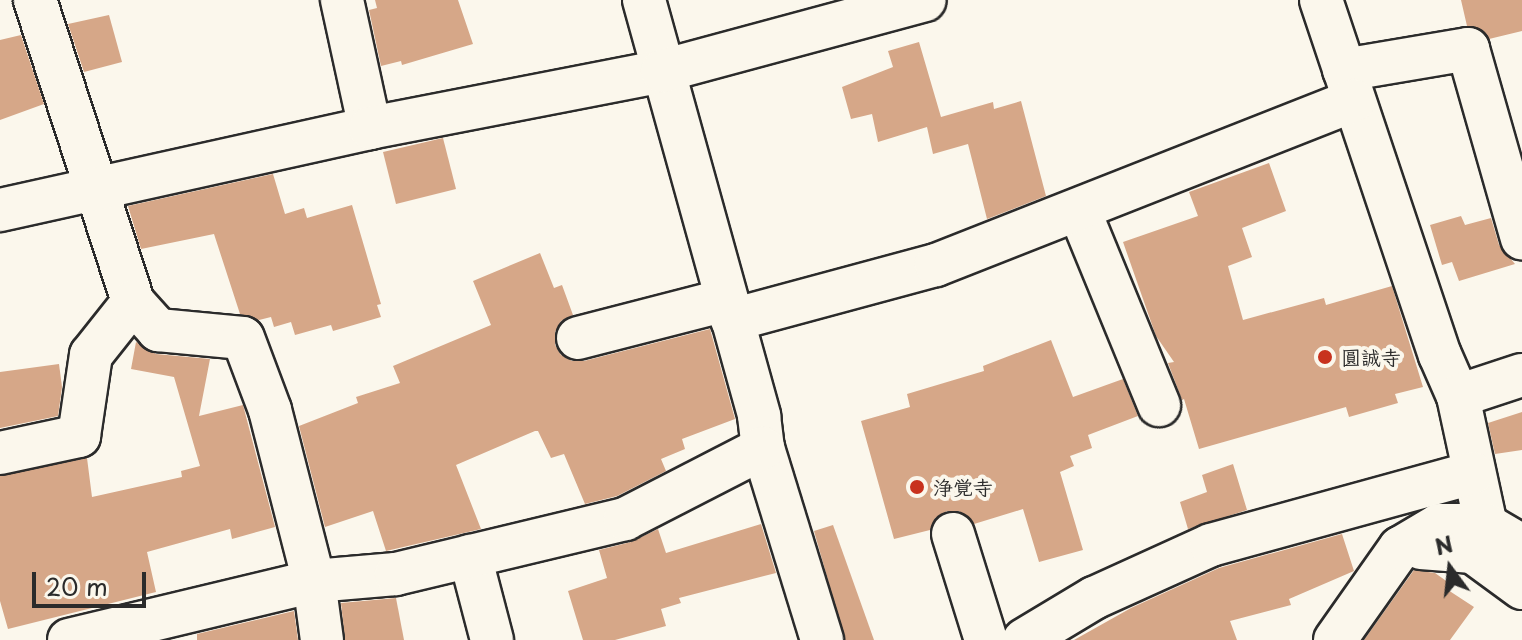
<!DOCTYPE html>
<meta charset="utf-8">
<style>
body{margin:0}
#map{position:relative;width:1522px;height:640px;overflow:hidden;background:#fbf7ec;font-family:"Playpen Sans","Klee One",sans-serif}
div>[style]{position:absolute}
.building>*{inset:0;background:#d6a788}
.roads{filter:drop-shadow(2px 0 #2b2b2b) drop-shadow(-2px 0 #2b2b2b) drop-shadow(0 2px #2b2b2b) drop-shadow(0 -2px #2b2b2b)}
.minor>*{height:42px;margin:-21px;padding:0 21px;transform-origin:21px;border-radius:21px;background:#fbf7ec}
.dots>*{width:22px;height:22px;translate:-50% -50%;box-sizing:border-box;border:4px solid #fbf7ec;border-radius:50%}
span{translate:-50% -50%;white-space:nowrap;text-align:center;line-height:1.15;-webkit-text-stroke:8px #fbf7ec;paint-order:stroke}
.poi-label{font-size:20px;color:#2b2b2b;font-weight:700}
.left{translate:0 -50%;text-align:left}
.north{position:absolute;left:1410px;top:528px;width:80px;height:80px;-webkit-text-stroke:6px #fbf7ec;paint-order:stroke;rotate:345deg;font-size:22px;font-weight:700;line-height:32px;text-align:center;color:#2b2b2b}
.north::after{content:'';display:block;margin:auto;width:28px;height:36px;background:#2b2b2b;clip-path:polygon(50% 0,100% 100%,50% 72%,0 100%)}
.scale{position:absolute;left:32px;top:572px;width:114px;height:36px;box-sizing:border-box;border:4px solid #2b2b2b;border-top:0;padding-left:10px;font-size:24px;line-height:28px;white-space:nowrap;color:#2b2b2b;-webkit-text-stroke:6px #fbf7ec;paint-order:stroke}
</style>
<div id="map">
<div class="building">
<i style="clip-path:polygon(375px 0,458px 0,473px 44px,402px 65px,401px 61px,381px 66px,369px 10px,377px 8px)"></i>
<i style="clip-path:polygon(1461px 0,1522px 0,1522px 31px,1489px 39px,1476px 27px,1467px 26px)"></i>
<i style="clip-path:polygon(109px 15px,122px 62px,84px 72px,68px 24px)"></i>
<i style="clip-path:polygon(21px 35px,44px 104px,0 120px,0 40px)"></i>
<i style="clip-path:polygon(919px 42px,941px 117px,993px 102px,994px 109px,1021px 101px,1046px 196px,987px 219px,968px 144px,933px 154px,927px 127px,878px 142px,872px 114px,851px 119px,842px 87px,893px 67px,888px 51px)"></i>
<i style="clip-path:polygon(443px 138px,456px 189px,396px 204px,383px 152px)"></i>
<i style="clip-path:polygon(1269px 163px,1286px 211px,1242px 228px,1252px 257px,1228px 266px,1243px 320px,1324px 298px,1326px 305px,1392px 286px,1423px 387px,1395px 394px,1398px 403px,1349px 417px,1346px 407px,1199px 449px,1184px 399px,1182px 400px,1168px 363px,1174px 362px,1156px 336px,1123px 242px,1198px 216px,1189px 192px)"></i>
<i style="clip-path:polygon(273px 174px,285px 214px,304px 208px,307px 218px,352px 205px,381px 304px,377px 305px,381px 317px,333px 331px,331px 325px,295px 335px,291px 322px,274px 327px,271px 317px,259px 320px,240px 314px,214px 234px,141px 249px,128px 206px)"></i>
<i style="clip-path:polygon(1461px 216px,1465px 225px,1491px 218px,1499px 245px,1515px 264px,1459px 281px,1452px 262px,1442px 265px,1430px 225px)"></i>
<i style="clip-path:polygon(540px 253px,554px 288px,562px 285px,573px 315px,561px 321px,555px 332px,555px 345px,561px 355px,572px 361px,584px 361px,710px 329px,735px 419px,682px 439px,685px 449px,661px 459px,666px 471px,617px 496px,585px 504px,564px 454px,551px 458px,538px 431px,535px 431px,456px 465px,481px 529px,386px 551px,373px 511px,325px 527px,299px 426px,358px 403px,356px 397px,400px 383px,393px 366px,491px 325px,473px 281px)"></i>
<i style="clip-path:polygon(1051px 340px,1073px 397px,1123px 379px,1138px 416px,1088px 435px,1092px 448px,1070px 456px,1074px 466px,1060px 472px,1083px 550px,1039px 562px,1023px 509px,974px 524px,959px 511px,947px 511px,935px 518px,930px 530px,894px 539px,861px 421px,910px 407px,907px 394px,984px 371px,983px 366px)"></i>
<i style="clip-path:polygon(136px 342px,156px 354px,210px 359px,199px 416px,243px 405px,275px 527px,232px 539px,230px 529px,147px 552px,156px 592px,8px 629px,0 601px,0 476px,87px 458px,92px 497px,182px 477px,181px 471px,200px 466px,174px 377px,131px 369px)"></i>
<i style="clip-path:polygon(59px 364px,62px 387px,58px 416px,0 428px,0 372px)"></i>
<i style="clip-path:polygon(1522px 412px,1522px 450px,1495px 454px,1488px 423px)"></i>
<i style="clip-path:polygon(1233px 464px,1247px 510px,1188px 529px,1180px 502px,1207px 492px,1202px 475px)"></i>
<i style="clip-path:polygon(761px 524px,776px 573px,679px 598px,681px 603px,661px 609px,666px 626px,615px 640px,583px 640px,568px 591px,607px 578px,599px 550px,631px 542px,658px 529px,666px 553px)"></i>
<i style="clip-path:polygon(833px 525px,874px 640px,845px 640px,814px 531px)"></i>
<i style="clip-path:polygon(1342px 534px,1354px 571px,1289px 599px,1291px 605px,1230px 621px,1237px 640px,1074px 640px,1131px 608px,1219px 568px)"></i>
<i style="clip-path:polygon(1414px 570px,1435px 573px,1452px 585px,1448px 590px,1474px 607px,1450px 640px,1364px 640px)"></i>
<i style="clip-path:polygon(396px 598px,404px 640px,345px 640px,341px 603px)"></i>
<i style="clip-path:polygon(294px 611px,298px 640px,197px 640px,197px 634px)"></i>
</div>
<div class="roads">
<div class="minor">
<i style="left:35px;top:0;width:318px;rotate:72deg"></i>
<i style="left:342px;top:0;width:131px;rotate:77.7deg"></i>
<i style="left:644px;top:0;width:432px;rotate:74.5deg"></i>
<i style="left:759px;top:416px;width:32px;rotate:83deg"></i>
<i style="left:763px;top:448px;width:201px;rotate:72.9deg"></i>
<i style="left:1321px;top:0;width:374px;rotate:71.5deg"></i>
<i style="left:1440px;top:355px;width:45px;rotate:66.3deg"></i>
<i style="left:1458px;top:396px;width:132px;rotate:77.8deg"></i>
<i style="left:1344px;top:70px;width:126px;rotate:-9.6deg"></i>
<i style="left:1468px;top:49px;width:197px;rotate:74.1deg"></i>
<i style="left:0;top:210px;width:379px;rotate:-12.5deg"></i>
<i style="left:370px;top:128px;width:298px;rotate:-11deg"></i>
<i style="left:662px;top:71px;width:272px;rotate:-15.1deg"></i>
<i style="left:1079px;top:210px;width:211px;rotate:67.7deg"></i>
<i style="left:732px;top:320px;width:211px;rotate:-15.1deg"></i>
<i style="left:936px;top:265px;width:449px;rotate:-21.5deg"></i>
<i style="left:578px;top:338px;width:153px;rotate:-14.4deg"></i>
<i style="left:1458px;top:396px;width:67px;rotate:-18.2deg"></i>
<i style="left:0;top:453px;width:81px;rotate:-12.1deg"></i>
<i style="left:79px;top:436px;width:82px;rotate:-81.6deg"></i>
<i style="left:91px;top:355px;width:68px;rotate:-51.6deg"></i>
<i style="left:133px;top:302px;width:38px;rotate:48deg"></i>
<i style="left:158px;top:330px;width:85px;rotate:5.4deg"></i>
<i style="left:243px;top:338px;width:77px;rotate:69.4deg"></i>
<i style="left:270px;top:410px;width:177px;rotate:75.6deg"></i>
<i style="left:314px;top:581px;width:60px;rotate:82.3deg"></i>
<i style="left:953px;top:534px;width:111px;rotate:72.7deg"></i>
<i style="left:1421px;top:548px;width:52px;rotate:4.4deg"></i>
<i style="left:1473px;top:552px;width:61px;rotate:36.3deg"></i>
<i style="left:470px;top:556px;width:87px;rotate:75.3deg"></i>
<i style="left:69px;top:640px;width:252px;rotate:-13.5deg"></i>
<i style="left:314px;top:581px;width:82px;rotate:-4.9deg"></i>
<i style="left:396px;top:574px;width:236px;rotate:-13.5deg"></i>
<i style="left:625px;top:519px;width:155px;rotate:-27.2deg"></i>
<i style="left:1024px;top:640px;width:82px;rotate:-31deg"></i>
<i style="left:1094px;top:598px;width:128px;rotate:-24.4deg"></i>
<i style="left:1211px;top:545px;width:271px;rotate:-15.4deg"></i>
<i style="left:1335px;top:640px;width:113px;rotate:-54.8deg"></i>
<i style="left:1400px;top:548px;width:45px;rotate:-30.5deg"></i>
<i style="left:1439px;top:525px;width:47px"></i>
<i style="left:1486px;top:525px;width:42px;rotate:30.3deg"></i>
</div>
</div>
<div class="dots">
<i style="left:1325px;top:357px;background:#c8321e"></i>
<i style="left:917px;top:487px;background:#c8321e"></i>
</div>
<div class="poi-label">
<span class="left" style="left:1341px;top:357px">圓誠寺</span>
<span class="left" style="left:933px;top:487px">浄覚寺</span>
</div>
<div class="north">N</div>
<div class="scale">20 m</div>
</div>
